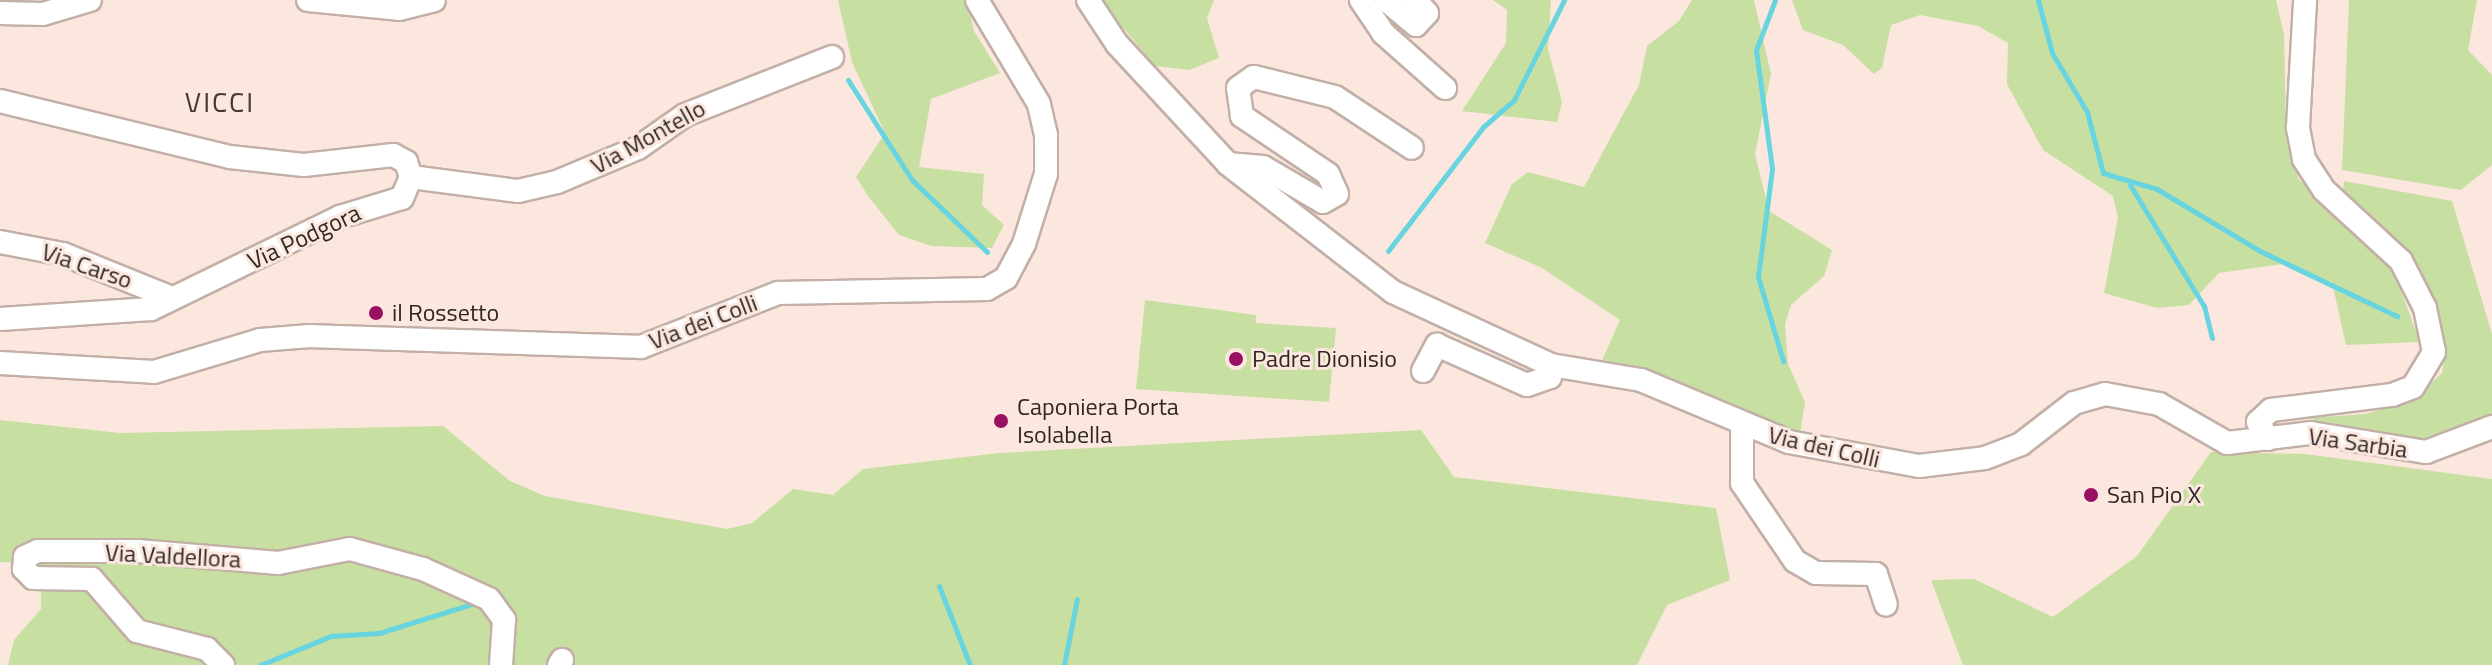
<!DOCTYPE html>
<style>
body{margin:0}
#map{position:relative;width:2492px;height:665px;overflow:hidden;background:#fbe7de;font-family:"Titillium Web",sans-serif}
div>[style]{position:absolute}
.green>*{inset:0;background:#c8dfa2}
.stream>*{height:5px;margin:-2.5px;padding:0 2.5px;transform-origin:2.5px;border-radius:2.5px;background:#67d4df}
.roads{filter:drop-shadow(2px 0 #c2b0a7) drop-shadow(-2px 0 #c2b0a7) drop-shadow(0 2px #c2b0a7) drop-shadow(0 -2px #c2b0a7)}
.minor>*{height:22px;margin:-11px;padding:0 11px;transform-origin:11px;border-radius:11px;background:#fff}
.dots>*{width:22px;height:22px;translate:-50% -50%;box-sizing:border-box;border:4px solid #fbe7de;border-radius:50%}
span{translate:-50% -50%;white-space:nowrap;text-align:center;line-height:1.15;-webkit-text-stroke:6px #fbe7de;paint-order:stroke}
.street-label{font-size:24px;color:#2e2724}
.poi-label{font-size:24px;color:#2e2724}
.left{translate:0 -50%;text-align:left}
.quarter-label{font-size:28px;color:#473831;letter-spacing:2px}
</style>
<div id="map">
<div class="green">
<i style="clip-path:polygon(838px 0,967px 0,974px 31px,1000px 73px,931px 99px,919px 167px,984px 174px,982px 205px,1004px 225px,992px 248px,931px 246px,899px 235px,868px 196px,856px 177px,885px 133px,852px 62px)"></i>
<i style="clip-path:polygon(1100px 0,1214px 0,1207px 18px,1219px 58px,1189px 70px,1155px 66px)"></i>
<i style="clip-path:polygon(1493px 0,1551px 0,1548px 49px,1562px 102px,1557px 122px,1462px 111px,1506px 43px,1507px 10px)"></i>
<i style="clip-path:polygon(1692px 0,1754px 0,1771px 74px,1755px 154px,1769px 211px,1832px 250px,1824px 276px,1791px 305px,1785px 324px,1788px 364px,1805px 402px,1800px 434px,1601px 363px,1620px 320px,1542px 268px,1485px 243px,1512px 184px,1528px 172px,1584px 187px,1639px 85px,1647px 46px,1679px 21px)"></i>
<i style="clip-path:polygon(1792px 0,2276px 0,2284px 35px,2286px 128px,2298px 178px,2394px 272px,2420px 342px,2346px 345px,2332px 282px,2283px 264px,2219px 273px,2189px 305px,2157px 308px,2104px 293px,2118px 218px,2113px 196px,2043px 150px,2007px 84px,2008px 43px,1978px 26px,1920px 15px,1891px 25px,1882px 68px,1874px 74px,1843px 45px,1803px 30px)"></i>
<i style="clip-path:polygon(2349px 0,2477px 0,2468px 50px,2492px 75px,2492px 165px,2461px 190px,2342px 170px)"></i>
<i style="clip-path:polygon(2344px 181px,2452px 201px,2492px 334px,2492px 414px,2485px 419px,2429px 441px,2306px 418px,2366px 414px,2414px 399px,2442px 373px,2446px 349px,2423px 277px,2395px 237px,2343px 193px)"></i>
<i style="clip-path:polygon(1145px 300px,1256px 315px,1256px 323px,1336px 328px,1329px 402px,1136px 389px)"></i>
<i style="clip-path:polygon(0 420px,120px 433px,443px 426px,510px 481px,545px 496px,727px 529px,752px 523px,793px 489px,833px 495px,863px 469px,999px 453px,1421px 430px,1454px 477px,1716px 508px,1730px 580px,1667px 605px,1637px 665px,8px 665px,14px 640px,41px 609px,41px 589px,32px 563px,0 562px)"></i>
<i style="clip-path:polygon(2211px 452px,2305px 454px,2492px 479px,2492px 665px,1963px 665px,1931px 580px,1974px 579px,2053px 617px,2137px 556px)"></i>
</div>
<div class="stream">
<i style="left:1775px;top:0;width:53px;rotate:110.8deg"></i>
<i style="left:1756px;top:50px;width:120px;rotate:82.3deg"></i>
<i style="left:1772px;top:169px;width:109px;rotate:97.4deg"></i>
<i style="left:1758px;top:277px;width:88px;rotate:73.4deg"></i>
<i style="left:2038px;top:0;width:55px;rotate:75.2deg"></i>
<i style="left:2052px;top:53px;width:69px;rotate:59.3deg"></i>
<i style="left:2087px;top:112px;width:63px;rotate:75.3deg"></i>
<i style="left:2103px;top:173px;width:56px;rotate:16.5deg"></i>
<i style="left:2157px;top:189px;width:120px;rotate:31deg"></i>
<i style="left:2260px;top:251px;width:152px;rotate:25.4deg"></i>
<i style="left:848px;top:80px;width:119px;rotate:57.4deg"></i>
<i style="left:912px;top:180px;width:104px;rotate:43.8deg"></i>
<i style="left:2130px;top:185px;width:142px;rotate:58.6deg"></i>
<i style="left:2204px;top:306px;width:33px;rotate:76deg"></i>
<i style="left:1388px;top:251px;width:156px;rotate:-52.5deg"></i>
<i style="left:1483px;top:127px;width:41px;rotate:-41.1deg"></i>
<i style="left:1514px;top:100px;width:112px;rotate:-63.4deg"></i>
<i style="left:939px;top:586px;width:85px;rotate:68.6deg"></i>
<i style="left:260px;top:665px;width:77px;rotate:-22.2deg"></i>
<i style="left:331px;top:636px;width:48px;rotate:-3.6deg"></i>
<i style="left:379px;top:633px;width:101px;rotate:-17.4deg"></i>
<i style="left:1064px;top:665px;width:67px;rotate:-78.9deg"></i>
</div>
<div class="roads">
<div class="minor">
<i style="left:308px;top:0;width:91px;rotate:5.6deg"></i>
<i style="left:399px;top:9px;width:36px;rotate:-14deg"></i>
<i style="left:1088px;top:0;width:53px;rotate:56.6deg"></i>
<i style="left:1117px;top:44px;width:163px;rotate:47.2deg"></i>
<i style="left:1228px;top:164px;width:209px;rotate:37.8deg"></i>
<i style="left:1393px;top:292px;width:174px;rotate:24.8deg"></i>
<i style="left:1551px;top:365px;width:91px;rotate:9.5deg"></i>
<i style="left:1641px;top:380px;width:160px;rotate:22.7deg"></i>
<i style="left:1789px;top:442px;width:132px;rotate:10.5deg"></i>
<i style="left:1919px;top:466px;width:66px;rotate:-6.9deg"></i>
<i style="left:1985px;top:458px;width:39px;rotate:-21deg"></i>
<i style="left:2021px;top:444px;width:67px;rotate:-37.7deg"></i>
<i style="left:2074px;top:403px;width:32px;rotate:-16deg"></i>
<i style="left:2105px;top:394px;width:55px;rotate:10.5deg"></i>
<i style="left:2159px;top:404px;width:78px;rotate:29.8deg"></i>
<i style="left:2227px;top:443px;width:85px;rotate:-6.8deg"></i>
<i style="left:2311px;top:433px;width:117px;rotate:9.4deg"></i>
<i style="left:2426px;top:452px;width:71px;rotate:-20.7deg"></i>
<i style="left:1361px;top:0;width:40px;rotate:56deg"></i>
<i style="left:1383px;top:33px;width:83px;rotate:41.6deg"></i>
<i style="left:1386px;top:0;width:39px;rotate:40deg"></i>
<i style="left:1416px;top:25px;width:16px;rotate:-47deg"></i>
<i style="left:1427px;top:13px;width:18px;rotate:-133deg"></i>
<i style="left:0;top:13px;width:43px;rotate:1.3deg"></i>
<i style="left:43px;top:14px;width:49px;rotate:-16.6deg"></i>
<i style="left:0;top:101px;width:237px;rotate:13.7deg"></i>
<i style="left:230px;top:157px;width:74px;rotate:6.2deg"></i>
<i style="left:304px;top:165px;width:90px;rotate:-6.4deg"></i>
<i style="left:393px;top:155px;width:15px;rotate:28deg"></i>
<i style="left:406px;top:162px;width:16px;rotate:72deg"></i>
<i style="left:411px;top:177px;width:23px;rotate:113deg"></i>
<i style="left:402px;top:198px;width:65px;rotate:163deg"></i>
<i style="left:340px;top:217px;width:210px;rotate:154deg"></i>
<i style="left:151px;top:309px;width:151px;rotate:176.2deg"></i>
<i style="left:1228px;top:164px;width:35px;rotate:5deg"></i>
<i style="left:1263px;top:167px;width:69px;rotate:30.3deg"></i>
<i style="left:1323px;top:202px;width:16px;rotate:-30deg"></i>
<i style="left:1337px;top:194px;width:22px;rotate:-114deg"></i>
<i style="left:1328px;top:174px;width:104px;rotate:-146deg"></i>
<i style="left:1242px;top:116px;width:28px;rotate:-98deg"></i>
<i style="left:1238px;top:88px;width:19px;rotate:-35deg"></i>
<i style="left:1254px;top:77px;width:83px;rotate:13.9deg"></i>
<i style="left:1335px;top:97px;width:92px;rotate:33.5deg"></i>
<i style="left:411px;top:177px;width:108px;rotate:7.5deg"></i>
<i style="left:518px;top:191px;width:40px;rotate:-13deg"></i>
<i style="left:557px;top:182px;width:88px;rotate:-22.8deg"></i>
<i style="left:638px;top:148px;width:57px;rotate:-35.1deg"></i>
<i style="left:685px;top:115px;width:158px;rotate:-21.5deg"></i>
<i style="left:0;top:242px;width:64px;rotate:10.8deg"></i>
<i style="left:63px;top:254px;width:118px;rotate:22deg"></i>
<i style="left:0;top:363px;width:154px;rotate:3.3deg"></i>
<i style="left:154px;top:372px;width:111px;rotate:-16.8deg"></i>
<i style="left:260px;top:340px;width:50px;rotate:-4.6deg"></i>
<i style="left:310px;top:336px;width:331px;rotate:1.9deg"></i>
<i style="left:641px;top:347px;width:147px;rotate:-21.5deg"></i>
<i style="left:778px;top:293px;width:209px;rotate:-1.1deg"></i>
<i style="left:987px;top:289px;width:22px;rotate:-30deg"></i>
<i style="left:1006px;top:278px;width:38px;rotate:-62deg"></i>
<i style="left:1024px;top:244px;width:73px;rotate:-72.6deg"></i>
<i style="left:1046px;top:174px;width:39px;rotate:-90deg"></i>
<i style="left:1046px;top:135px;width:32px;rotate:-103deg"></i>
<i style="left:1039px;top:104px;width:121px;rotate:-120.8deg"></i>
<i style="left:1423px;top:371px;width:30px;rotate:-62deg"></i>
<i style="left:1437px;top:345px;width:98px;rotate:24deg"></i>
<i style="left:1527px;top:385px;width:24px;rotate:-19deg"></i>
<i style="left:1550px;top:377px;width:12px;rotate:-85deg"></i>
<i style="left:1742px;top:426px;width:57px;rotate:90deg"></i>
<i style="left:1742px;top:483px;width:94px;rotate:55.8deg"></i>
<i style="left:1795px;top:561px;width:24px;rotate:30deg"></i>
<i style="left:1816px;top:573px;width:60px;rotate:1deg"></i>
<i style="left:1876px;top:574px;width:32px;rotate:72deg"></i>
<i style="left:2268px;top:439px;width:20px;rotate:-120deg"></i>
<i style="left:2258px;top:422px;width:18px;rotate:-43deg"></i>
<i style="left:2271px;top:410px;width:122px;rotate:-7.1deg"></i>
<i style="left:2392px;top:395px;width:22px;rotate:-21deg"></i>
<i style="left:2413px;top:387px;width:41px;rotate:-59deg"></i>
<i style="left:2434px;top:352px;width:45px;rotate:-101.6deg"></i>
<i style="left:2425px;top:308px;width:53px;rotate:-117.1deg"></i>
<i style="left:2401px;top:261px;width:105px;rotate:-137.3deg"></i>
<i style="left:2324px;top:190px;width:37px;rotate:-123deg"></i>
<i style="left:2304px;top:159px;width:33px;rotate:-101deg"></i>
<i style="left:2298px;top:127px;width:127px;rotate:-86.8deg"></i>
<i style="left:223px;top:665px;width:23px;rotate:-135deg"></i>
<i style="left:207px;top:649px;width:72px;rotate:-165.6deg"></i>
<i style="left:137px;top:631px;width:69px;rotate:-130.9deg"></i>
<i style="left:92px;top:579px;width:59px;rotate:-179deg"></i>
<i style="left:33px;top:578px;width:13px;rotate:-135deg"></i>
<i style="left:24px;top:569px;width:12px;rotate:-85deg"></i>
<i style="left:25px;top:557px;width:14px;rotate:-25deg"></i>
<i style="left:38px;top:551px;width:100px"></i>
<i style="left:138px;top:551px;width:141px;rotate:4.9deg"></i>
<i style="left:278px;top:563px;width:73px;rotate:-11deg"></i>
<i style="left:350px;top:549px;width:76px;rotate:15.3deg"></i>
<i style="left:423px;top:569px;width:72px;rotate:24.4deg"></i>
<i style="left:489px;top:599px;width:26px;rotate:54deg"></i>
<i style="left:504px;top:620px;width:45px;rotate:93.8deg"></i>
<i style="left:559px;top:665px;width:6px;rotate:-59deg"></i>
</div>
</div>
<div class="dots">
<i style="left:376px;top:313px;background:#990f62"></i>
<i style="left:1236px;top:359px;background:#990f62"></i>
<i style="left:1001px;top:421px;background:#990f62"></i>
<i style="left:2091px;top:495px;background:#990f62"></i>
</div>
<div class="street-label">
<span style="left:648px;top:137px;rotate:-29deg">Via Montello</span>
<span style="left:304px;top:237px;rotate:-25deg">Via Podgora</span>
<span style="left:87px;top:266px;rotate:19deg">Via Carso</span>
<span style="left:703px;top:322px;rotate:-21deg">Via dei Colli</span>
<span style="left:2358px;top:443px;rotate:8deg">Via Sarbia</span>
<span style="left:1824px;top:447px;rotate:13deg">Via dei Colli</span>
<span style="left:173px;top:556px;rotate:3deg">Via Valdellora</span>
</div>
<div class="poi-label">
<span class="left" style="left:392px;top:313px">il Rossetto</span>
<span class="left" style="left:1252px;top:359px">Padre Dionisio</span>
<span class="left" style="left:1017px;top:421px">Caponiera Porta<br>Isolabella</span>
<span class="left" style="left:2107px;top:495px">San Pio X</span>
</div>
<div class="quarter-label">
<span style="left:220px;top:102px">VICCI</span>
</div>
</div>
